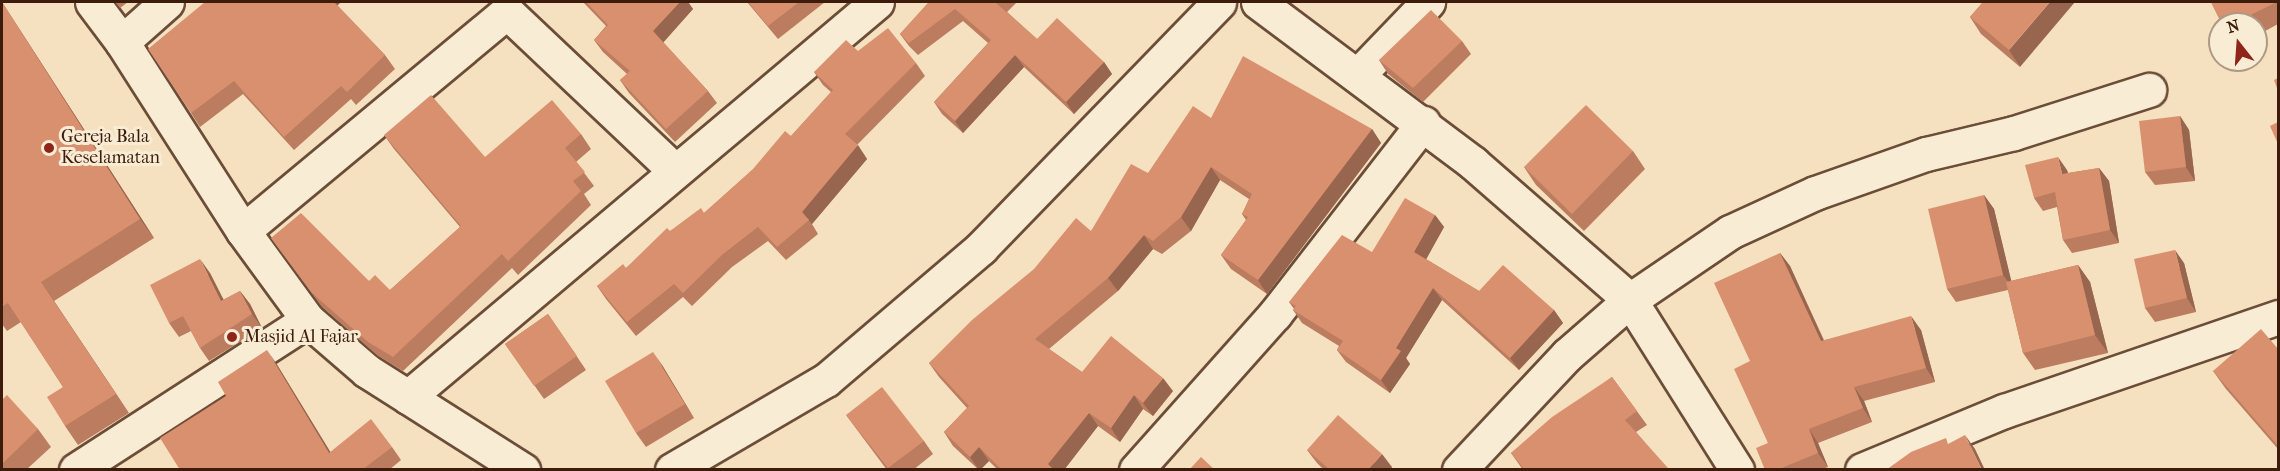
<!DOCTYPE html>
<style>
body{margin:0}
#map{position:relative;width:2280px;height:471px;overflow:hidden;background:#f5e1bf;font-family:"IM FELL French Canon",serif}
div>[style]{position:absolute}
.roads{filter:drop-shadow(2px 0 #6c4d38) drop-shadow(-2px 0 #6c4d38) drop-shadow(0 2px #6c4d38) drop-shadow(0 -2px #6c4d38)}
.minor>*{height:33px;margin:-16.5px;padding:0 16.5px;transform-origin:16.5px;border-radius:16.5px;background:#f8ecd5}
.wall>*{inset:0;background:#bb7c5f}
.shaded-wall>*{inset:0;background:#98654e}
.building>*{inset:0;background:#d9906f}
.dots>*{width:16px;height:16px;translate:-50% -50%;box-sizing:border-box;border:3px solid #f8ecd5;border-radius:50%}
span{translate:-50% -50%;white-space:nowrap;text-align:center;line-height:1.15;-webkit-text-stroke:6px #f8ecd5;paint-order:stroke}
.poi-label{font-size:18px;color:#3e1c0b}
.left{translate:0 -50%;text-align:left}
.frame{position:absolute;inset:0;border:3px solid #3e1c0b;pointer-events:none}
.north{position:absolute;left:2208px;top:12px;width:60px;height:60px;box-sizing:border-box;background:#f8ecd5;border:2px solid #ae9984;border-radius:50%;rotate:343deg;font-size:16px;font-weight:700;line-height:24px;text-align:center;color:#3e1c0b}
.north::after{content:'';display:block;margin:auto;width:21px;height:27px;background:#8f2418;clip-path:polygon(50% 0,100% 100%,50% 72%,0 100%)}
</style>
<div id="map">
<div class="roads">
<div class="minor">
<i style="left:92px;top:2px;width:50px;rotate:53.1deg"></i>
<i style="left:122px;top:42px;width:224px;rotate:57.4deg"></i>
<i style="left:243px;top:231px;width:110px;rotate:53.9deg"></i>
<i style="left:308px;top:320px;width:78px;rotate:40.8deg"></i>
<i style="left:367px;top:371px;width:185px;rotate:32.4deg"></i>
<i style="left:1258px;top:2px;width:269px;rotate:36.8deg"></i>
<i style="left:1473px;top:163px;width:208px;rotate:41.1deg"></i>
<i style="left:1630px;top:300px;width:201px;rotate:57.8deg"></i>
<i style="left:122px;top:42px;width:60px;rotate:-41.6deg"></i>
<i style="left:1359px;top:74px;width:100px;rotate:-46.2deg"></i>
<i style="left:243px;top:231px;width:343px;rotate:-39.7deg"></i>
<i style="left:507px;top:12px;width:230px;rotate:43.4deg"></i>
<i style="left:408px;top:397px;width:613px;rotate:-40.1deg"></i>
<i style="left:76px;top:470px;width:276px;rotate:-32.9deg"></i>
<i style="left:672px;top:470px;width:178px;rotate:-30.3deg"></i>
<i style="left:826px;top:380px;width:204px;rotate:-40.4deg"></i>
<i style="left:981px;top:248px;width:342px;rotate:-45.9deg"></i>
<i style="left:1136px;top:470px;width:209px;rotate:-48.3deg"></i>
<i style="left:1275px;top:314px;width:242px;rotate:-52.2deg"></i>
<i style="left:1459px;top:470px;width:158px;rotate:-46.8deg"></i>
<i style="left:1567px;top:355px;width:84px;rotate:-41.1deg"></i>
<i style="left:1630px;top:300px;width:121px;rotate:-34.2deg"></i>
<i style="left:1730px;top:232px;width:94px;rotate:-24.6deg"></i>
<i style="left:1815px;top:193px;width:118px;rotate:-19.4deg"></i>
<i style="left:1926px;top:154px;width:90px;rotate:-13.4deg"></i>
<i style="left:2014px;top:133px;width:142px;rotate:-17.7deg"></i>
<i style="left:1862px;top:470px;width:154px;rotate:-22.6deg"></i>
<i style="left:2004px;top:411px;width:290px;rotate:-18.9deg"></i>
</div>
</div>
<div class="wall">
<i style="clip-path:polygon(2px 2px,154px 238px,54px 301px,129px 413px,78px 445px,65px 426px,63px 387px,21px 322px,7px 331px,2px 324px)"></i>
<i style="clip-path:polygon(115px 2px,128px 2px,120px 8px)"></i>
<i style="clip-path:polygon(205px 2px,341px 2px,337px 5px,385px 55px,395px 69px,356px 105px,351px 99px,294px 150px,243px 94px,200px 127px,191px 113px)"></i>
<i style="clip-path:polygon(583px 2px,688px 2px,693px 9px,663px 42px,708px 91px,717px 103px,675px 142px,629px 93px,620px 80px,627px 74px,603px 52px,594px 40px,606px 26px)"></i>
<i style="clip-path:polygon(747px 2px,825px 2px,778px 39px)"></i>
<i style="clip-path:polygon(929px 2px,1017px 2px,1007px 12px,1037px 39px,1104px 62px,1112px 74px,1074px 114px,1024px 67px,963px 133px,942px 114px,934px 102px,988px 43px,963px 21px,918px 55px,909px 46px,900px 34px)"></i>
<i style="clip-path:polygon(1983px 2px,2020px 67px,1981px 34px,1970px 17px)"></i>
<i style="clip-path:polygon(2211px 2px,2278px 2px,2278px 24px,2256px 36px,2256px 24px,2222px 24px)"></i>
<i style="clip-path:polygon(1462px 41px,1471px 54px,1423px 102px,1388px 74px,1379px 60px)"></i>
<i style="clip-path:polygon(858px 51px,916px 63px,925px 76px,857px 145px,867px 159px,812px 224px,818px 234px,786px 260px,768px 241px,732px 267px,692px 306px,683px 297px,636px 336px,606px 299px,597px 286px,626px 268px,670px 231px,704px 213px,791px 136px,831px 92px,823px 85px,814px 72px)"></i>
<i style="clip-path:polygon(2180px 116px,2189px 130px,2195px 181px,2155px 185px,2145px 172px)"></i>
<i style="clip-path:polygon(1211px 118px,1372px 129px,1381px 143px,1267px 294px,1231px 269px,1221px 255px,1246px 220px,1242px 214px,1249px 199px,1220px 180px,1191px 231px,1162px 254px,1153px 249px,1118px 291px,1049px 349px,1082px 372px,1173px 391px,1153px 416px,1143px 409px,1120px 442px,1098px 426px,1064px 470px,998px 470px,989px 461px,980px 470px,979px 470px,953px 446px,944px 432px,967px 408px,939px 377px,929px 363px,1091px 231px,1148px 173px)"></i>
<i style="clip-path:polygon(581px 134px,591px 149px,576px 162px,594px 186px,584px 194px,591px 205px,518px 275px,512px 268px,403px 371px,378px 356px,322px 307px,271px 238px,390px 290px,460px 227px,394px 149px,384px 135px,485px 157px)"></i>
<i style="clip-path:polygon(1633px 151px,1645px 169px,1584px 231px,1536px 185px,1524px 167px)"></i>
<i style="clip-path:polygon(2099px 168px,2109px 181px,2119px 243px,2072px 253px,2063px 240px,2057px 207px,2043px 211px,2034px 198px,2067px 170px,2068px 173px)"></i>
<i style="clip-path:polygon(1984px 195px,1994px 209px,2011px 281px,2078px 265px,2090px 282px,2108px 353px,2035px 370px,2023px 353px,2008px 290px,1956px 302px,1947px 289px)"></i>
<i style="clip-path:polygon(1435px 215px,1444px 227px,1426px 259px,1479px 291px,1554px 310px,1563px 323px,1519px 370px,1442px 300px,1406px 358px,1410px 364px,1390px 393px,1346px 362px,1337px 350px,1339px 346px,1302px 323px,1293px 310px,1294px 309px,1289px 302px)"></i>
<i style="clip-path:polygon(1780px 253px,1790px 266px,1824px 340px,1921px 330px,1935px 382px,1864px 401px,1872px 422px,1818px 443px,1828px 467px,1820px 470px,1765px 470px,1768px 443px,1750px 361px)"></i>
<i style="clip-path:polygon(2184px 263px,2196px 312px,2155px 322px,2145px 308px)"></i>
<i style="clip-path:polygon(210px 273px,223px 300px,240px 291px,250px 304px,262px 328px,209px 361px,200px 348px,191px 331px,179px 337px,169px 323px)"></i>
<i style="clip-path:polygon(548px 314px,586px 370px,544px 399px,505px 344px)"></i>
<i style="clip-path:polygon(2278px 349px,2278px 449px,2226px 389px,2213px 371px)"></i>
<i style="clip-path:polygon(276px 363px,330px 452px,392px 447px,401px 460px,389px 470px,180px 470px,226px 396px)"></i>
<i style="clip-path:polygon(662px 365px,694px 418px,646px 447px,636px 433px)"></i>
<i style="clip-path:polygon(1612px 377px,1647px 425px,1636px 432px,1668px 470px,1523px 470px,1511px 453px)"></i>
<i style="clip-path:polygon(2px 400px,38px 429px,51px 447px,26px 470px,2px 470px)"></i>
<i style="clip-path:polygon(846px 415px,924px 441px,933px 454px,913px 470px,887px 470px)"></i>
<i style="clip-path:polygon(1307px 450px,1392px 467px,1390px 470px,1324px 470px,1317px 463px)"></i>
</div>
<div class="shaded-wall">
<i style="clip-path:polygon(2px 2px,154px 238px,140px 219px)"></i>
<i style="clip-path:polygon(332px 2px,341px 2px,336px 7px)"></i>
<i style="clip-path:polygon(680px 2px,688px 2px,693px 9px,662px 44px,653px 31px)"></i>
<i style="clip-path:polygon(2050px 2px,2075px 2px,2020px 67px,2009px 50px)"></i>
<i style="clip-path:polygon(1015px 55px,1024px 67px,963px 133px,955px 121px)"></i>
<i style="clip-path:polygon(1104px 62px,1112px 74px,1074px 114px,1066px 102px)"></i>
<i style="clip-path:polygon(2180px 116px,2189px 130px,2195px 181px,2186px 167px)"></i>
<i style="clip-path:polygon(1372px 129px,1381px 143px,1267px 294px,1258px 280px)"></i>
<i style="clip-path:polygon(858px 145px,867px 159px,812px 224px,802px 212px)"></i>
<i style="clip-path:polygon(2058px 157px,2067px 170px,2072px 188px,2062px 174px)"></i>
<i style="clip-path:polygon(1211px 167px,1220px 180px,1191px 231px,1181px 217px)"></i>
<i style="clip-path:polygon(2099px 168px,2109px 181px,2119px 243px,2110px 230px)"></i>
<i style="clip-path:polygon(1984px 195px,1994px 209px,2013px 288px,2003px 275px)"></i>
<i style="clip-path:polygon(1435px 215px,1444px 227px,1423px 265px,1414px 252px)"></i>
<i style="clip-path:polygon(1144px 235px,1153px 249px,1118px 291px,1108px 278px)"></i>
<i style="clip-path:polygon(2175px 250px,2184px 263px,2196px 312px,2187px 298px)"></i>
<i style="clip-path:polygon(1780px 253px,1790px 266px,1830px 355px,1821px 341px)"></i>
<i style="clip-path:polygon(200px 259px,210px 273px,231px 314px,221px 301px)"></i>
<i style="clip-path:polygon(2078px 265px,2090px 282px,2108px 353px,2095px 335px)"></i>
<i style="clip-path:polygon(41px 282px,54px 301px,129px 413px,116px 394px)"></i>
<i style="clip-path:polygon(1433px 288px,1442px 300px,1406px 358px,1410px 364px,1390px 393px,1381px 380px,1396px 348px)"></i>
<i style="clip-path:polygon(240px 291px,250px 304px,262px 328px,252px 314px)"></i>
<i style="clip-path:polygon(1554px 310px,1563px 323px,1519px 370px,1510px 358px)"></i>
<i style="clip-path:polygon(1911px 316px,1921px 330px,1935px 382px,1926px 368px)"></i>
<i style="clip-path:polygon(267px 350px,276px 363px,339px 466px,329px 453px)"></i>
<i style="clip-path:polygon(653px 352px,662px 365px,694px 418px,685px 404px)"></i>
<i style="clip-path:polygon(1163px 378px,1173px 391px,1153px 416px,1143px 403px)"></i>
<i style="clip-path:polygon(1854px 387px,1864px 401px,1872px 422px,1863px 408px)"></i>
<i style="clip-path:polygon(1134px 395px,1143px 409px,1120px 442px,1111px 428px)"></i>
<i style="clip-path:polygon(1089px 413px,1098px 426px,1064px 470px,1052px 470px,1048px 464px)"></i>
<i style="clip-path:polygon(1809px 429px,1818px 443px,1828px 467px,1818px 453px)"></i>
<i style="clip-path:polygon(1965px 435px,1975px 449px,1985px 470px,1982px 470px)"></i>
<i style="clip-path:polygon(979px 447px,989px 461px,980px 470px,979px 470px,970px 457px)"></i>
<i style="clip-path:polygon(1382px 454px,1392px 467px,1390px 470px,1368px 470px)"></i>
</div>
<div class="building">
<i style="clip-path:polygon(2px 2px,140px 219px,41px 282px,116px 394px,65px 426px,47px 397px,63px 387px,8px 303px,2px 307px)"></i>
<i style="clip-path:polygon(205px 2px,334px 2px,385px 55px,347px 92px,341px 86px,284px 137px,234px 81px,191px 113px,148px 49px)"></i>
<i style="clip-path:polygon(586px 2px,680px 2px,653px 31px,708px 91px,666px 129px,620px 80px,630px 71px,594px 40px,608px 25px)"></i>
<i style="clip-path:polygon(748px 2px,799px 2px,768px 26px)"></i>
<i style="clip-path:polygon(929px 2px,998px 2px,996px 3px,1037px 39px,1057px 18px,1104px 62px,1066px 102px,1015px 55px,955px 121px,934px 102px,991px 40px,955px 9px,909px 43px,900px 34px)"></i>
<i style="clip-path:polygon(1983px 2px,2050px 2px,2009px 50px,1970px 17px)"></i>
<i style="clip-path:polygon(2211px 2px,2277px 2px,2232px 24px,2222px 24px)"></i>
<i style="clip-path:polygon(1431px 10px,1462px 41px,1413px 88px,1379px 60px)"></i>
<i style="clip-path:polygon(888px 28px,916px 63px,845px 134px,858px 145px,802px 212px,809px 220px,777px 247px,758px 227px,723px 254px,683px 293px,674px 284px,627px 322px,597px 286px,623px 264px,626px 268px,667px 228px,670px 231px,701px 208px,704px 213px,753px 169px,785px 131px,791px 136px,833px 90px,814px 72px,846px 40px,858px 51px)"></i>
<i style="clip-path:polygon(1243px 56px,1372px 129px,1258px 280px,1221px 255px,1248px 217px,1242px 214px,1252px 194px,1211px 167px,1181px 217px,1153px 241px,1144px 235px,1108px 278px,1035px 339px,1082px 372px,1111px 336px,1163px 378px,1143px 403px,1134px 395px,1111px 428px,1089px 413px,1048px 464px,1054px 470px,1002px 470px,979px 447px,970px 457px,944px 432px,969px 406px,929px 363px,972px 320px,1034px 269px,1076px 218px,1091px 231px,1131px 164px,1148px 173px,1193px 106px,1211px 118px)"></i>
<i style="clip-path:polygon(2278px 78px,2278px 91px,2274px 80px)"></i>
<i style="clip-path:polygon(431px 95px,485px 157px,552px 100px,581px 134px,565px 148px,585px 172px,573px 181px,581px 191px,508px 261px,502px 254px,393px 357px,368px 342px,312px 293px,271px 238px,301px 213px,369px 281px,375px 275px,390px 290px,461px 226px,384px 135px)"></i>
<i style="clip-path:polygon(1586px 105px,1633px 151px,1572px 214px,1524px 167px)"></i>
<i style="clip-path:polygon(2180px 116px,2186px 167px,2145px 172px,2139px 121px)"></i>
<i style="clip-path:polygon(2278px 122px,2278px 144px,2270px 126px)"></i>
<i style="clip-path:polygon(2058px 157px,2062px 174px,2099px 168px,2110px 230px,2063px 240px,2055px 192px,2034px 198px,2025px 165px)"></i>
<i style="clip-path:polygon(1984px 195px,2003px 275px,1947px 289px,1928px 209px)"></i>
<i style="clip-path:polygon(1405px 198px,1435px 215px,1414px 252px,1479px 291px,1503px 265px,1554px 310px,1510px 358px,1433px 288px,1396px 348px,1401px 351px,1381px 380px,1337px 350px,1343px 341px,1293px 310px,1296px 306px,1289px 302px,1342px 235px,1372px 252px)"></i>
<i style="clip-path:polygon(2175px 250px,2187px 298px,2145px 308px,2134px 259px)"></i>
<i style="clip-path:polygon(1780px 253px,1821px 341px,1911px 316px,1926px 368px,1854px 387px,1863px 408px,1809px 429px,1818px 453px,1777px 470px,1765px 470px,1756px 448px,1768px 443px,1734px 369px,1750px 361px,1714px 283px)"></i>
<i style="clip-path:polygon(200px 259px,221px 301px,240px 291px,252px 314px,200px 348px,183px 316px,169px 323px,150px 285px)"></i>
<i style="clip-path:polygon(2078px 265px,2095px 335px,2023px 353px,2006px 282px)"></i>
<i style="clip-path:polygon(548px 314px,577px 356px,534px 386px,505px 344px)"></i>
<i style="clip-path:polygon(2261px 329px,2278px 349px,2278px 446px,2213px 371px)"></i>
<i style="clip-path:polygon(267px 350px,329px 453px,371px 419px,392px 447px,362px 470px,180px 470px,160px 438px,226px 396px,218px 382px)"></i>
<i style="clip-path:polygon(653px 352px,685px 404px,636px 433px,605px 381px)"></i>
<i style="clip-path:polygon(1612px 377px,1637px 411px,1625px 420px,1668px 468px,1666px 470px,1525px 470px,1511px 453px,1552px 417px)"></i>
<i style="clip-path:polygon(882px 387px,924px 441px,888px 468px,846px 415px)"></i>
<i style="clip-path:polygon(7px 395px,38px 429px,2px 464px,2px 400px)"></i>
<i style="clip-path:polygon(1338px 415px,1382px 454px,1368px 470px,1330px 470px,1307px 450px)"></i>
<i style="clip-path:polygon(1965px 435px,1982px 470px,1886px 470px,1911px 452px,1946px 438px,1948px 444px)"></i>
<i style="clip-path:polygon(1201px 457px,1215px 470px,1189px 470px)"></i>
</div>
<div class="dots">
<i style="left:49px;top:148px;background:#8f2418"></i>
<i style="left:232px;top:337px;background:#8f2418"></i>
</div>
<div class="poi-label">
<span class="left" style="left:61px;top:148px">Gereja Bala<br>Keselamatan</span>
<span class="left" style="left:244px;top:337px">Masjid Al Fajar</span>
</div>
<div class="frame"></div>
<div class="north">N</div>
</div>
